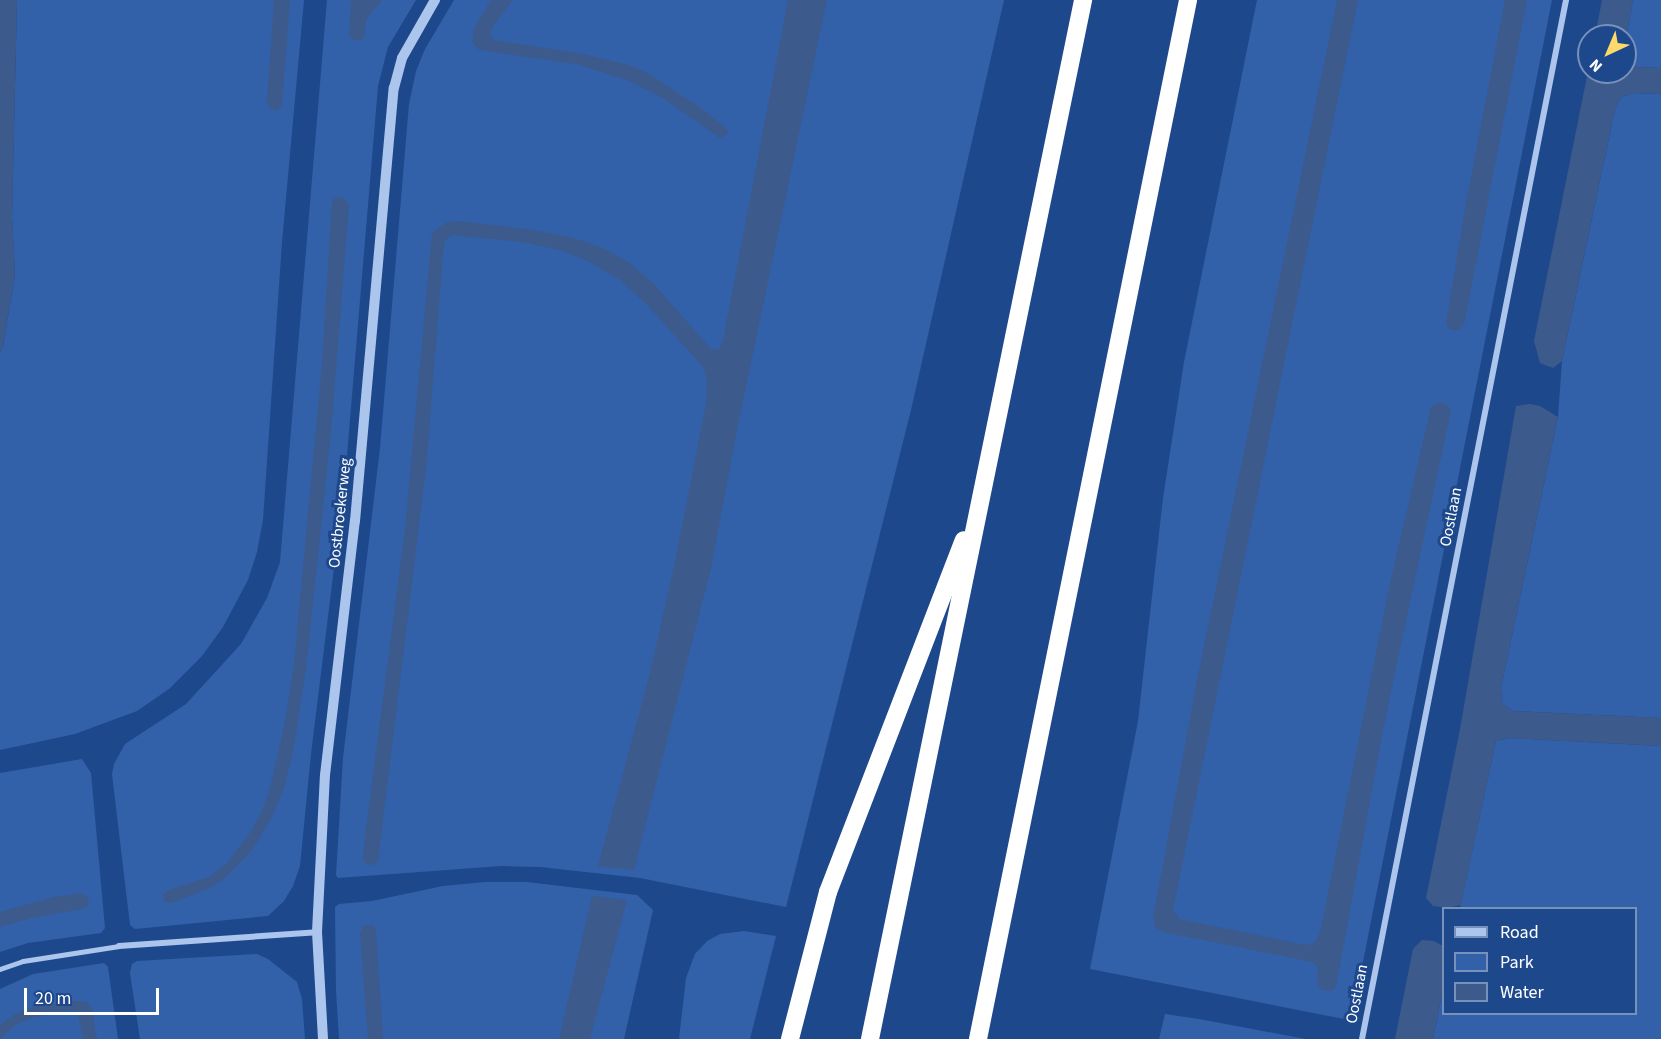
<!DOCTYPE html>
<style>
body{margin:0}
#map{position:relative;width:1661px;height:1039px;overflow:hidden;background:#1e488c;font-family:"Source Sans 3",sans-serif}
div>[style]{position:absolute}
.green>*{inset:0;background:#3261aa}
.water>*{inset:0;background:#3c5a8c}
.service>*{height:4.5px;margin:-2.25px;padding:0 2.25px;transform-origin:2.25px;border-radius:2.25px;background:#acc5ec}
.minor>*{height:6px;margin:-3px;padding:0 3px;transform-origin:3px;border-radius:3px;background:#acc5ec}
.tertiary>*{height:10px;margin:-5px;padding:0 5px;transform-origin:5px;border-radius:5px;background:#acc5ec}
.motorway>*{height:18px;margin:-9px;padding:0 9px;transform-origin:9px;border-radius:9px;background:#fff}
span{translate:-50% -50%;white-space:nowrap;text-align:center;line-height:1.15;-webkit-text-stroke:6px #1e488c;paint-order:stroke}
.street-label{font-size:16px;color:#fff}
.legend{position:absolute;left:1442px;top:907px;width:195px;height:108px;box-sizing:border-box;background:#1e488c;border:2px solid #7891ba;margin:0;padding:8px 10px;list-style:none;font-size:18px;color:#fff}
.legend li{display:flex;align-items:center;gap:12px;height:30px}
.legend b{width:30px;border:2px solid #7891ba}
.north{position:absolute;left:1577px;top:24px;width:60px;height:60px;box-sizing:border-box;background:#1e488c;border:2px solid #7891ba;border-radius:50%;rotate:224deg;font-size:16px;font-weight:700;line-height:24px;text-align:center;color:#fff}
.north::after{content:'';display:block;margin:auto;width:21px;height:27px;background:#fbd96b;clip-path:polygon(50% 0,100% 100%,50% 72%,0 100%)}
.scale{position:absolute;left:24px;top:988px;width:135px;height:27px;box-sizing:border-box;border:3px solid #fff;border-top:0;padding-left:8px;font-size:18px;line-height:21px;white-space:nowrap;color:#fff;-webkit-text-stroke:4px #1e488c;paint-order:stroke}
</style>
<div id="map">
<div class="green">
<i style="clip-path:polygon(17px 0,304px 0,282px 242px,263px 520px,257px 552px,248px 580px,223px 627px,202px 656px,169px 689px,137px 711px,75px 734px,0 750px,0 352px,3px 346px,15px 275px,12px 217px)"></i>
<i style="clip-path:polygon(327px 0,416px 0,388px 47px,378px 86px,345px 479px,311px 754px,300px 866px,293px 886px,284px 901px,268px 916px,135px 929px,130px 925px,112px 774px,114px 764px,125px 744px,186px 704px,241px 644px,267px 598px,280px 562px)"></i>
<i style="clip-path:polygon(454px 0,1004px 0,911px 410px,786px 907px,640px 878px,540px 867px,501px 866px,338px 878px,336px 875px,343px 758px,380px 448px,409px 104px,416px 71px,425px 49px)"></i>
<i style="clip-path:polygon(1257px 0,1552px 0,1353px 1013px,1344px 1019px,1090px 969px,1138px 721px,1163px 498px,1184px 362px)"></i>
<i style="clip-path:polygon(1633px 0,1661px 0,1661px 68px,1637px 67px,1626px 61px,1625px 42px)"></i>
<i style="clip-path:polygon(1634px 93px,1661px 94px,1661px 718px,1513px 711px,1502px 703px,1501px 688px,1558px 417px,1562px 361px,1615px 109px,1621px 97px)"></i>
<i style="clip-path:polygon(1510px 738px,1661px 746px,1661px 1039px,1433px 1039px,1443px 990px,1444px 1014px,1636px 1014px,1636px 908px,1460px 908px,1496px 741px)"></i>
<i style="clip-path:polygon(82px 759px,91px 773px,105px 928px,101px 933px,28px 943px,0 952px,0 773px)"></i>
<i style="clip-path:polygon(485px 882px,527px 882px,637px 895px,653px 910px,624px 1039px,339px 1039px,336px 991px,335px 907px,339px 904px,372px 901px,443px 886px)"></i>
<i style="clip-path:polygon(744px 931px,776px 936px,750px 1039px,679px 1039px,686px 978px,695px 954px,707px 941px,720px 934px)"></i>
<i style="clip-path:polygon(257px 954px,268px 959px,297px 982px,302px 999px,305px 1039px,140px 1039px,130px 973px,132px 964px,137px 961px)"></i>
<i style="clip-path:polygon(104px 963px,108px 967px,118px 1039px,0 1039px,0 989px,33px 974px)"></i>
<i style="clip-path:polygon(1165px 1014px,1199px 1019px,1306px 1039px,1159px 1039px)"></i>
</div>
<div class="water">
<i style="clip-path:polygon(0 0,17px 0,12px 217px,15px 275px,3px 346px,0 352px)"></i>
<i style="clip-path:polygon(274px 0,290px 0,282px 105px,277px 111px,271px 109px,267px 102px)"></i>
<i style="clip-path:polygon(351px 0,382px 0,366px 20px,365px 35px,362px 40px,354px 40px,349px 35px)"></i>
<i style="clip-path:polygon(491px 0,513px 0,493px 26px,490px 35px,494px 40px,583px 54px,633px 66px,651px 75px,705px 111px,727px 129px,729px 133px,720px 138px,663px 98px,627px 80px,576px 64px,479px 50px,472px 42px,474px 28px)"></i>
<i style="clip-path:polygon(788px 0,827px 0,738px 425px,711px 568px,634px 870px,598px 866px,650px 673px,673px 571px,706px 404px,707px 382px,704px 368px,647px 305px,620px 280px,590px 262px,560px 250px,521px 242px,453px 235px,445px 240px,443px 254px,426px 469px,378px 861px,374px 865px,367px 864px,363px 859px,365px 837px,405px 529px,432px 233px,447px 222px,459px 221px,526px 229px,571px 237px,601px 247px,628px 262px,653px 283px,711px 349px,719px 349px,723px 340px)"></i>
<i style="clip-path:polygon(1337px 0,1358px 0,1173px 910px,1179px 919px,1306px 945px,1315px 942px,1320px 933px,1390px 583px,1431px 407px,1439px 402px,1446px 404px,1451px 410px,1384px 725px,1336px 987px,1332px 991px,1322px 990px,1317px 985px,1318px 968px,1312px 962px,1163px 932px,1155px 927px,1153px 918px,1198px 675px)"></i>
<i style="clip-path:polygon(1505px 0,1527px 0,1464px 325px,1458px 331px,1449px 329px,1446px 324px,1466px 203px)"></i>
<i style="clip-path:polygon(1602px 0,1633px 0,1625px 42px,1625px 36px,1595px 36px)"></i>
<i style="clip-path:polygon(1625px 57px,1626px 61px,1637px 67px,1661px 68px,1661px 94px,1634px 93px,1621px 97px,1615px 109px,1562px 361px,1553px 368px,1540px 363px,1534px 341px,1589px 66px,1589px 72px,1625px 72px)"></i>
<i style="clip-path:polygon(336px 197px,343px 198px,349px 204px,331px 433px,306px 669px,293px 753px,283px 791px,272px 817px,251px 852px,224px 879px,208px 889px,171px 903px,164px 902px,163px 894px,168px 890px,209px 877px,227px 863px,252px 830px,264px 806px,271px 784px,285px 722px,294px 663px,322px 364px,332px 201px)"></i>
<i style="clip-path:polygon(1530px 404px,1540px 406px,1558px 417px,1501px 688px,1502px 703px,1513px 711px,1661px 718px,1661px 746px,1510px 738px,1496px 741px,1461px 905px,1447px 908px,1433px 906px,1426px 898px,1460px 729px,1516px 406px)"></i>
<i style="clip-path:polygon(82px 893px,88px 898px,89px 906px,82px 909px,28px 919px,0 927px,0 912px,53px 897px)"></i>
<i style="clip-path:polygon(592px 896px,627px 900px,590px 1039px,559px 1039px)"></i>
<i style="clip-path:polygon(364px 925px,373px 925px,376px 930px,383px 1039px,368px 1039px,360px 933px)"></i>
<i style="clip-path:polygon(1422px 940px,1434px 941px,1443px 946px,1443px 990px,1433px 1039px,1395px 1039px,1413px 949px)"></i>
<i style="clip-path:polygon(76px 1001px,87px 1002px,92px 1008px,97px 1039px,83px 1039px,78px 1015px,71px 1011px,32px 1018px,17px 1024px,0 1039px,0 1025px,15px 1014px,35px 1006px)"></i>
</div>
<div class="service">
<i style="left:0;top:969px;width:24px;rotate:-19deg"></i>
<i style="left:23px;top:961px;width:97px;rotate:-8.9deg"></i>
</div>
<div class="minor">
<i style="left:119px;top:946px;width:198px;rotate:-4deg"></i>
<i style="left:1362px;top:1039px;width:1059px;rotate:-78.89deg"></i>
</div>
<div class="tertiary">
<i style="left:323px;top:1039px;width:107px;rotate:-93.2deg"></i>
<i style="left:317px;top:932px;width:157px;rotate:-87.1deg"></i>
<i style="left:325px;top:775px;width:256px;rotate:-83.3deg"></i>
<i style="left:355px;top:521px;width:435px;rotate:-84.9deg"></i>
<i style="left:394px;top:88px;width:31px;rotate:-75deg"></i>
<i style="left:402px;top:58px;width:67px;rotate:-60.4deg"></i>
</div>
<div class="motorway">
<i style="left:790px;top:1039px;width:152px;rotate:-75.5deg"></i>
<i style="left:828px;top:892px;width:377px;rotate:-68.9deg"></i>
<i style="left:870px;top:1039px;width:1061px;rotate:-78.41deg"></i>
<i style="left:978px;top:1039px;width:1060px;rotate:-78.57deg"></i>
</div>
<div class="street-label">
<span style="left:340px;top:513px;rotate:-84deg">Oostbroekerweg</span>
<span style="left:1451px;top:517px;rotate:-79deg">Oostlaan</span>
<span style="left:1357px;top:994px;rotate:-79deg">Oostlaan</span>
</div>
<ul class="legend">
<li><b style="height:8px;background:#acc5ec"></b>Road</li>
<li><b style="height:16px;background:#3261aa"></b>Park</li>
<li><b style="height:16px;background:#3c5a8c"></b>Water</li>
</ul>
<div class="north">N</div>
<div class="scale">20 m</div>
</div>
